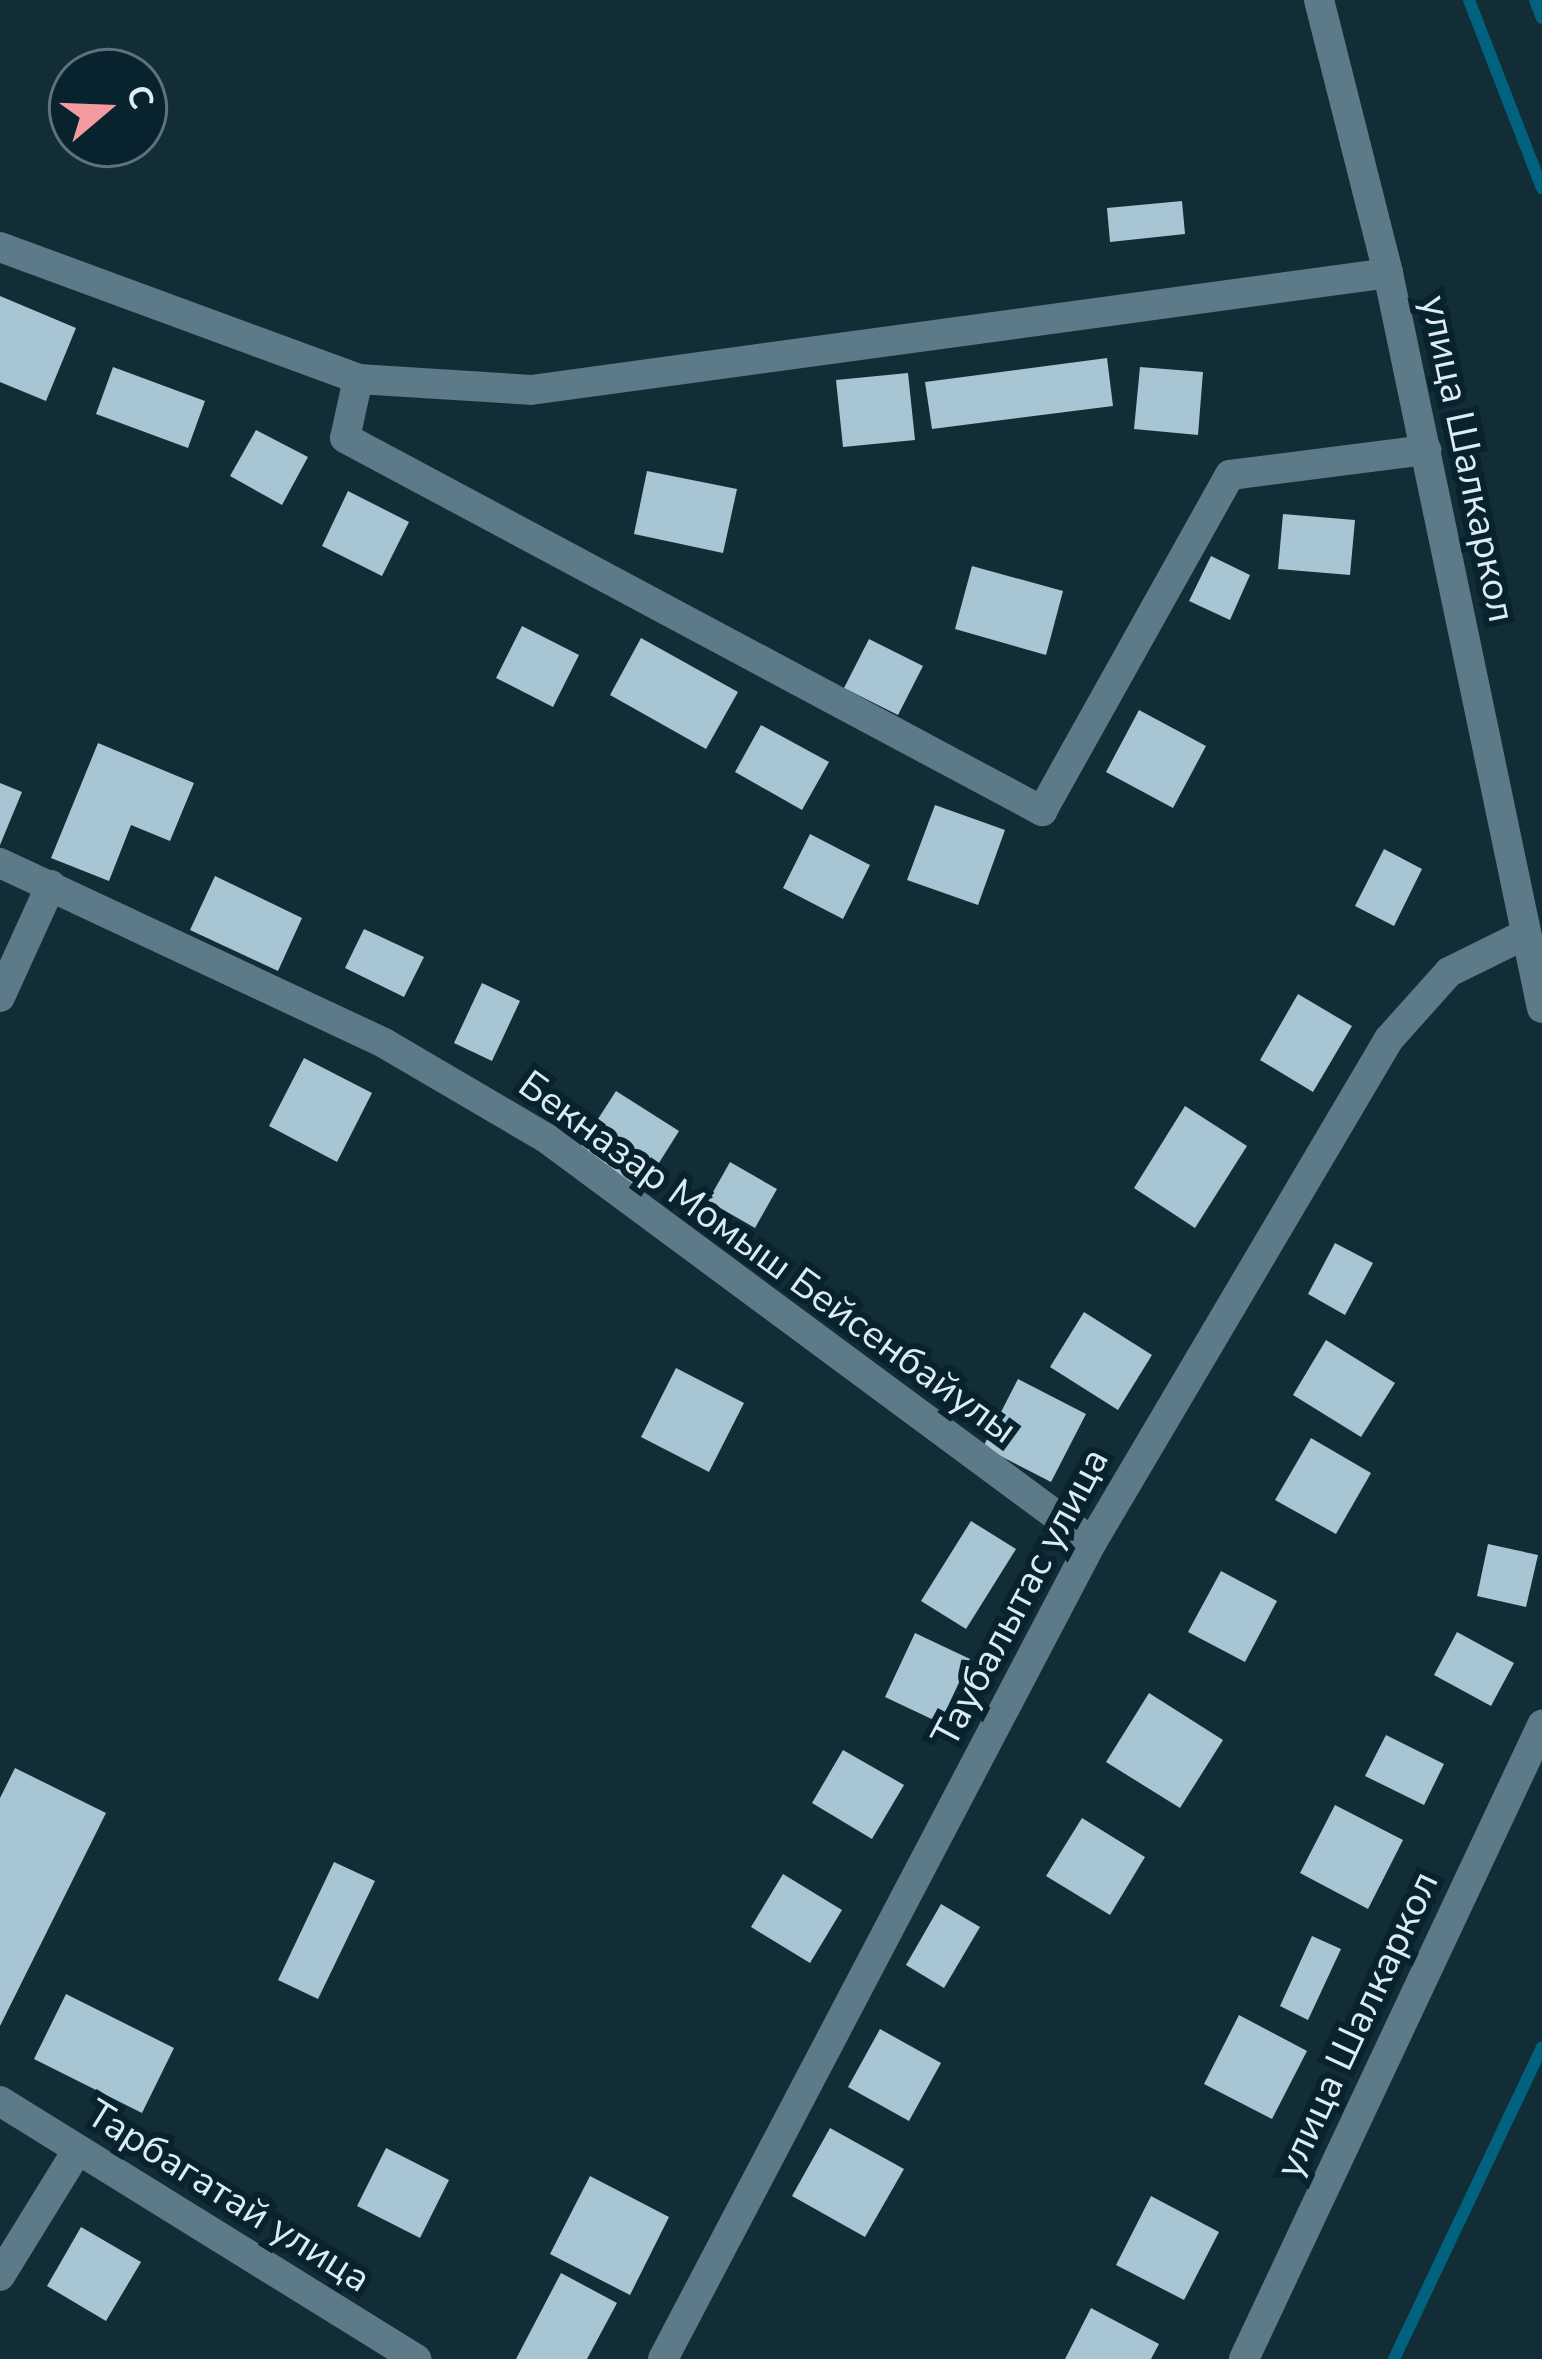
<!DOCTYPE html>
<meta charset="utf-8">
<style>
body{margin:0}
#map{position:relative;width:1542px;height:2359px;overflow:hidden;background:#132d37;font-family:"Nunito Sans",sans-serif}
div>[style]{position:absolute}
.stream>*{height:12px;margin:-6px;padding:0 6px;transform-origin:6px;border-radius:6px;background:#00627f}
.building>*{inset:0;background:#a7c5d2}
.minor>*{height:30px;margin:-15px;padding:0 15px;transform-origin:15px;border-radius:15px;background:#5c7a87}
span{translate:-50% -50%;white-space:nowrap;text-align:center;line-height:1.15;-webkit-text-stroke:12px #08232d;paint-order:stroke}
.street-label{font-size:39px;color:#ddecf2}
.north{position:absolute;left:48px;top:48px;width:120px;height:120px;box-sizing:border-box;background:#08232d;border:3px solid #5d737c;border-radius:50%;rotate:71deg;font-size:33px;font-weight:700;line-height:48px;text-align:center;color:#ddecf2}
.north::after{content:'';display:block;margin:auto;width:42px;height:54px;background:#f49b9f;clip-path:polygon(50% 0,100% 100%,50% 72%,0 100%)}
</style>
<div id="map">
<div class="stream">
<i style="left:1469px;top:0;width:202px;rotate:68.8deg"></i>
<i style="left:1535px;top:0;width:19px;rotate:69deg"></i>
<i style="left:1394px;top:2359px;width:345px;rotate:-64.6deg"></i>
</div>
<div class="building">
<i style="clip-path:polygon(1182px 201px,1185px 234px,1110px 242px,1107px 208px)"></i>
<i style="clip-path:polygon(0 296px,76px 328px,46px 401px,0 382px)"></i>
<i style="clip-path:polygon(1107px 358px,1113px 406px,932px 429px,925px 382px)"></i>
<i style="clip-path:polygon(113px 367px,205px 401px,188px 448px,96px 414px)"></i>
<i style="clip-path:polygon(1140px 367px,1203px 372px,1198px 435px,1134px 429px)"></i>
<i style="clip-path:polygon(908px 373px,915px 440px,843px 447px,836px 380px)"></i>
<i style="clip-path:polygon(256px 430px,308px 457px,282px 505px,230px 476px)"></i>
<i style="clip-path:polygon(647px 471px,737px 489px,723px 553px,634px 534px)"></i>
<i style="clip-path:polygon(348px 491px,409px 522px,382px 576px,322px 546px)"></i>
<i style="clip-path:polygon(1283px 514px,1355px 520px,1350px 575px,1278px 569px)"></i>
<i style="clip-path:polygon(1211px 556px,1250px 575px,1230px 620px,1189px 601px)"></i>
<i style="clip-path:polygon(972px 566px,1063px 591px,1046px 655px,955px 629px)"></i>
<i style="clip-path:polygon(522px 626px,579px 655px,553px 707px,496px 678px)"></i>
<i style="clip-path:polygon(641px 638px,738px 692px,706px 749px,610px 695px)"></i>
<i style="clip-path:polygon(869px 639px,923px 666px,898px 715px,844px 688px)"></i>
<i style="clip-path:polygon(1139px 710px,1206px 746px,1173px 808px,1106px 772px)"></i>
<i style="clip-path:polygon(761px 725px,829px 762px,802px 810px,735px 772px)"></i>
<i style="clip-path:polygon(98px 743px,194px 783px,170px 841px,131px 825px,109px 881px,51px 858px)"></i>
<i style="clip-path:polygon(0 783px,22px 792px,0 845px)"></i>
<i style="clip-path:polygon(935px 805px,1005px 830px,978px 905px,907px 880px)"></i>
<i style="clip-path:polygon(810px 834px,870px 865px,843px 919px,783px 888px)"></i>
<i style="clip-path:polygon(1384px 849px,1422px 869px,1394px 926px,1355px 906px)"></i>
<i style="clip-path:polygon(215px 876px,302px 918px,278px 971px,190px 930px)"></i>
<i style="clip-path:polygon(364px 929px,424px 957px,404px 997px,345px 968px)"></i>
<i style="clip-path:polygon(482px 983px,520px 1001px,492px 1061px,454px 1043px)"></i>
<i style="clip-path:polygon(1298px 994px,1352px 1026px,1313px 1092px,1260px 1060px)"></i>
<i style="clip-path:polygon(304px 1058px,372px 1093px,337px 1162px,269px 1126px)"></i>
<i style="clip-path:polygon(616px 1091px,679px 1131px,642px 1190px,578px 1150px)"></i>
<i style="clip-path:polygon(1185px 1106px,1247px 1146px,1195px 1228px,1134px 1188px)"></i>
<i style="clip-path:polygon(730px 1162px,777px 1189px,755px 1228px,708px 1201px)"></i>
<i style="clip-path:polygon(1335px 1243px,1373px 1263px,1345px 1315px,1308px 1294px)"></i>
<i style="clip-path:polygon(1084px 1312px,1152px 1355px,1118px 1410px,1050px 1367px)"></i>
<i style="clip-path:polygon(1326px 1340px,1395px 1383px,1361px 1437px,1293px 1395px)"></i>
<i style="clip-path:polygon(676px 1368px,744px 1403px,709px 1472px,641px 1437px)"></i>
<i style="clip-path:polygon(1018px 1379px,1086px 1414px,1051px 1482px,983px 1447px)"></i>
<i style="clip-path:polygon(1311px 1438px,1371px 1473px,1336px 1534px,1275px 1500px)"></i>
<i style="clip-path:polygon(971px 1521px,1016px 1549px,966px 1629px,921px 1601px)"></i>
<i style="clip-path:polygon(1488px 1544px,1538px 1555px,1526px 1607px,1477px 1596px)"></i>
<i style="clip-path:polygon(1221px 1571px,1277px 1601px,1245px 1662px,1188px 1632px)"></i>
<i style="clip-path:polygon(1457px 1632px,1514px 1663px,1491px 1706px,1434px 1675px)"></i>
<i style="clip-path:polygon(915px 1633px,970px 1659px,940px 1723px,885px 1697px)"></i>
<i style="clip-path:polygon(1149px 1693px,1223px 1740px,1180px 1808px,1106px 1762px)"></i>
<i style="clip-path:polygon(1386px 1735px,1444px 1764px,1424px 1805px,1365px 1776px)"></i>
<i style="clip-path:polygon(843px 1750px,904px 1785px,872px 1839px,812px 1803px)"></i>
<i style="clip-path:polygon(15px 1768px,106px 1813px,0 2026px,0 1798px)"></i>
<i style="clip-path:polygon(1335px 1805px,1403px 1840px,1368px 1909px,1300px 1873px)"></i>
<i style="clip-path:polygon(1082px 1818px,1145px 1857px,1110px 1915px,1046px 1876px)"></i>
<i style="clip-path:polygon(334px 1862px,375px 1881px,318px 1999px,278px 1980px)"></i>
<i style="clip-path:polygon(783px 1874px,842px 1910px,810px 1963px,751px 1927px)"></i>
<i style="clip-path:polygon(941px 1904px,980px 1927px,944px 1988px,906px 1965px)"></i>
<i style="clip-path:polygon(1312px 1936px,1341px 1949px,1308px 2020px,1280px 2006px)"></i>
<i style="clip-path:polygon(66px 1994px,174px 2048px,142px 2113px,34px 2059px)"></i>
<i style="clip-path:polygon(1239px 2015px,1307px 2051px,1272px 2119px,1204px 2084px)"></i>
<i style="clip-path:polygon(880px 2029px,941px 2063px,909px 2121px,848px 2087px)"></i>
<i style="clip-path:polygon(830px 2128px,904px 2169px,865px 2237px,792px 2196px)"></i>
<i style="clip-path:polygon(386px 2148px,449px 2180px,420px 2238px,357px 2206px)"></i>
<i style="clip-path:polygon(590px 2176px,669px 2217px,630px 2295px,550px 2254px)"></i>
<i style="clip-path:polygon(1151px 2196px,1219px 2232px,1184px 2300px,1116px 2265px)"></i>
<i style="clip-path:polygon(81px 2227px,141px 2262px,106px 2321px,47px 2286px)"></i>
<i style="clip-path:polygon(561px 2273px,617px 2303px,587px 2359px,516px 2359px)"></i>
<i style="clip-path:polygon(1091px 2308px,1159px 2344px,1151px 2359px,1065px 2359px)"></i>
</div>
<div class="minor">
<i style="left:1319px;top:0;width:282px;rotate:75.8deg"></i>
<i style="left:1388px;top:273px;width:751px;rotate:78.17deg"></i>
<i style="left:0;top:247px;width:382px;rotate:20.2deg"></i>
<i style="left:358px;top:379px;width:173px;rotate:3.6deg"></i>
<i style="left:531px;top:390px;width:865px;rotate:-7.77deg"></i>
<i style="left:358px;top:379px;width:60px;rotate:102.4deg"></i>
<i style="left:345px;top:438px;width:791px;rotate:28.15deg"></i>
<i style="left:1042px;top:811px;width:385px;rotate:-60.8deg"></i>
<i style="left:1230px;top:475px;width:198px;rotate:-7.3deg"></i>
<i style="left:0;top:863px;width:424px;rotate:25.1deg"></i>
<i style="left:384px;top:1043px;width:188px;rotate:30.4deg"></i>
<i style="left:546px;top:1138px;width:679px;rotate:36.5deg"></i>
<i style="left:0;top:997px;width:123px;rotate:-65.5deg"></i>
<i style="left:0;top:2101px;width:490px;rotate:31.8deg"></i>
<i style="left:0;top:2276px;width:147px;rotate:-58.4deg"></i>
<i style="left:663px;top:2359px;width:923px;rotate:-62.3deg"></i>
<i style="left:1092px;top:1542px;width:584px;rotate:-59.44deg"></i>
<i style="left:1389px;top:1039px;width:90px;rotate:-48.2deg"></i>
<i style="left:1449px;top:972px;width:84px;rotate:-26.3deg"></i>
<i style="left:1244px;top:2359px;width:701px;rotate:-64.82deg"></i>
</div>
<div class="street-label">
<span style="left:1467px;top:459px;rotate:78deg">улица Шалкаркол</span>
<span style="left:767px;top:1258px;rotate:36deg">Бекназар Момыш Бейсенбайулы</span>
<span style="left:1021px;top:1598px;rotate:-62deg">Таубалытас улица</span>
<span style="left:1358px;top:2025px;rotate:-65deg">улица Шалкаркол</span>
<span style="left:228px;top:2197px;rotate:32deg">Тарбагатай улица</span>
</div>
<div class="north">С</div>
</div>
